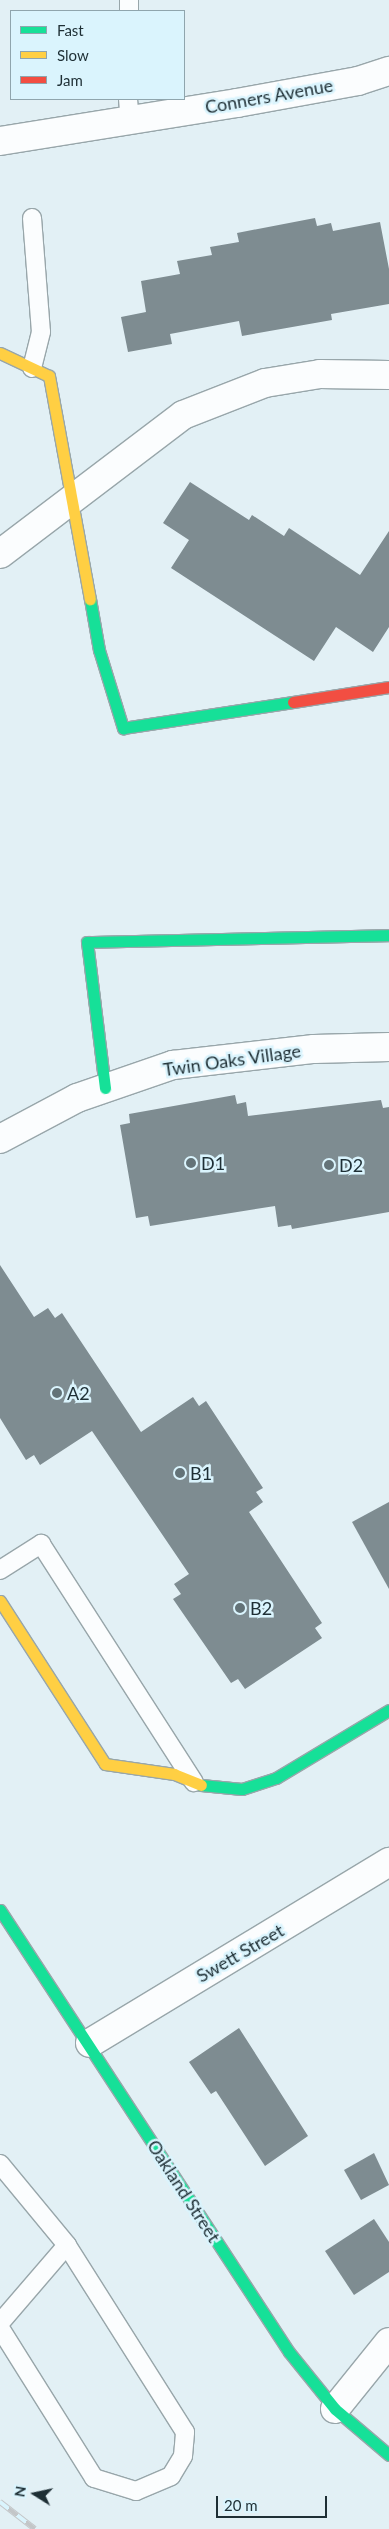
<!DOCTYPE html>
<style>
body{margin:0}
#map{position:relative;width:389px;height:2529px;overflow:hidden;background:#e2f0f5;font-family:Lato,sans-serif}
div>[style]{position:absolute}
.building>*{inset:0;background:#7e8c91}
.roads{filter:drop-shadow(1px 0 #98a6aa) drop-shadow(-1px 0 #98a6aa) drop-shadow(0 1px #98a6aa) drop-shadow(0 -1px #98a6aa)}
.lane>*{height:18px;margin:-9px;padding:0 9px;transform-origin:9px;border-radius:9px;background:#fbfdfe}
.street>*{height:28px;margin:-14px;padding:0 14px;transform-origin:14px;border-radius:14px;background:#fbfdfe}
.fast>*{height:11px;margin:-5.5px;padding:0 5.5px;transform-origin:5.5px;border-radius:5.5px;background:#16e098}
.slow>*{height:11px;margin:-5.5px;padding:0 5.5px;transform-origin:5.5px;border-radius:5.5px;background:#ffcf43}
.jam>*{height:11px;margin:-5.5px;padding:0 5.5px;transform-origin:5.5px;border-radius:5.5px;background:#f24e42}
.rail>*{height:5.5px;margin-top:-2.75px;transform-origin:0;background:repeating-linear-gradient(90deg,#daf4fd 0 11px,#c3c6c8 0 22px);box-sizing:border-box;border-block:1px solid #c3c6c8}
.dots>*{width:14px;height:14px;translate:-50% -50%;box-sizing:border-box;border:2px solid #daf4fd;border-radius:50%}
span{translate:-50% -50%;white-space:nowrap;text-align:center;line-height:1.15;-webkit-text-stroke:5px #daf4fd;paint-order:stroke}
.street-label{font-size:18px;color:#1e2f35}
.poi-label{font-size:18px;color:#1e2f35}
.left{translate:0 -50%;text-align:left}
.legend{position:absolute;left:10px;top:10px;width:175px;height:90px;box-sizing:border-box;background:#daf4fd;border:1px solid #8fa5ad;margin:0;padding:6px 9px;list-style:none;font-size:15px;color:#1e2f35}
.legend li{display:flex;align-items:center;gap:10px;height:25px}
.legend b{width:25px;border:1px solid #8fa5ad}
.north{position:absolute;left:10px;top:2469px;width:50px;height:50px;-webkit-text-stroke:4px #daf4fd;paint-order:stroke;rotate:280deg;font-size:14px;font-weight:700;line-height:20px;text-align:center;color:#1e2f35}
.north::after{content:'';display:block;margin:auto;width:18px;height:22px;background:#1e2f35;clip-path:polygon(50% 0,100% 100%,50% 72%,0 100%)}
.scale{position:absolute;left:216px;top:2496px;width:111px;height:22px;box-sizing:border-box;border:2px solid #1e2f35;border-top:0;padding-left:6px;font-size:15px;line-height:18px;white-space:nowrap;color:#1e2f35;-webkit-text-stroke:4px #daf4fd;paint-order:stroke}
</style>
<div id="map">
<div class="building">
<i style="clip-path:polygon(315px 218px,317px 226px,331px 223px,333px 231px,380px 222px,389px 269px,389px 304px,331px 314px,332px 320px,242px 336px,239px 321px,170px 334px,172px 344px,128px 352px,121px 317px,146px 312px,141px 281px,180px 274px,177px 261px,212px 255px,210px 247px,239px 242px,237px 233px)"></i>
<i style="clip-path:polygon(190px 482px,249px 520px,252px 515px,284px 536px,289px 528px,360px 575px,389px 531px,389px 627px,373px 652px,336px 627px,314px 661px,171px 568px,189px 540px,163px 523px)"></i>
<i style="clip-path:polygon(235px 1095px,237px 1104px,246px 1102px,248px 1116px,381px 1100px,383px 1108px,389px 1107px,389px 1212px,292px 1229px,291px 1225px,278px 1227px,275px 1206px,150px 1226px,148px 1216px,136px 1218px,120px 1125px,130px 1123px,129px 1114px)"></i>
<i style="clip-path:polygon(0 1265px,34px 1317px,48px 1308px,55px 1318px,62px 1313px,141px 1432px,193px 1397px,199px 1406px,206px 1401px,263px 1488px,256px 1492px,263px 1502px,249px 1512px,322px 1623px,315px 1628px,322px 1638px,245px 1689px,238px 1679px,231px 1683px,173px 1599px,181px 1594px,174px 1584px,189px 1574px,92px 1431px,40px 1465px,34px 1455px,26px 1460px,0 1418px)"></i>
<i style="clip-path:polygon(389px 1502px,389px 1589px,352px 1522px)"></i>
<i style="clip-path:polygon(239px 2028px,308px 2136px,265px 2166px,216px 2091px,211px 2094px,189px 2062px)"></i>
<i style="clip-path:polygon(374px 2153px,389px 2185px,361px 2200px,344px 2170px)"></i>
<i style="clip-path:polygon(374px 2219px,389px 2242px,389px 2272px,354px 2295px,325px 2251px)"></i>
</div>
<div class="roads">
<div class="lane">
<i style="left:129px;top:0;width:11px;rotate:90deg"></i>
<i style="left:128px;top:99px;width:21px;rotate:85deg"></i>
<i style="left:32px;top:218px;width:114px;rotate:85.5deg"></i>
<i style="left:41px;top:332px;width:37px;rotate:104deg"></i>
<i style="left:0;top:1570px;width:49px;rotate:-32.4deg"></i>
<i style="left:41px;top:1544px;width:283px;rotate:57.3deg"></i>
<i style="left:0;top:2164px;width:105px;rotate:50.4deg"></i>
<i style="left:67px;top:2245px;width:103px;rotate:130.7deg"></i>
<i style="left:0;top:2328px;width:177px;rotate:57.9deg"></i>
<i style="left:94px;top:2478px;width:44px;rotate:17.2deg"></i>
<i style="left:136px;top:2491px;width:38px;rotate:-23deg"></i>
<i style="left:171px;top:2476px;width:23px;rotate:-59deg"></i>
<i style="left:183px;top:2456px;width:24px;rotate:-85deg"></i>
<i style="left:185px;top:2432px;width:221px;rotate:-122.3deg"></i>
</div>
<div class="street">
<i style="left:0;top:141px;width:240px;rotate:-9.1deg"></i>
<i style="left:237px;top:103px;width:123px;rotate:-10.3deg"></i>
<i style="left:358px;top:81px;width:33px;rotate:-18deg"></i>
<i style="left:0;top:554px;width:230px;rotate:-37.2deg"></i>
<i style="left:183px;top:415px;width:88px;rotate:-21.3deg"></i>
<i style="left:265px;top:383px;width:56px;rotate:-9.3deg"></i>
<i style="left:320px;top:374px;width:69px;rotate:0.8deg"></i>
<i style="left:0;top:1139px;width:87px;rotate:-28deg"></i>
<i style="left:77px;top:1098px;width:102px;rotate:-19deg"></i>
<i style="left:173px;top:1065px;width:142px;rotate:-6.5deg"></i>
<i style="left:314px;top:1049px;width:75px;rotate:-1.5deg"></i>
<i style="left:90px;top:2043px;width:350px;rotate:-31.2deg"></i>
<i style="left:335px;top:2409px;width:86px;rotate:-51.1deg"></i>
</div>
<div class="fast">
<i style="left:90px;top:599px;width:52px;rotate:80deg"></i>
<i style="left:99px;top:650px;width:82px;rotate:72.9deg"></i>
<i style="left:123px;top:728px;width:172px;rotate:-8.7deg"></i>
<i style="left:105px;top:1088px;width:147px;rotate:-97deg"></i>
<i style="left:87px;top:942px;width:302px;rotate:-1.3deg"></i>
<i style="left:201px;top:1785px;width:41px;rotate:5.6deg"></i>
<i style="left:242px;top:1789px;width:36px;rotate:-18deg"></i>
<i style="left:276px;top:1778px;width:132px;rotate:-31deg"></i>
<i style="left:0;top:1910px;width:528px;rotate:56.82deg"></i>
<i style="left:289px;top:2352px;width:73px;rotate:51.1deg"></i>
<i style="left:335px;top:2409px;width:71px;rotate:40.4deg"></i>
</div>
<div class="slow">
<i style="left:0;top:353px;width:54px;rotate:25.1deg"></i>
<i style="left:49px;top:376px;width:227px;rotate:79.6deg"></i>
<i style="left:0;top:1601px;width:194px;rotate:57.2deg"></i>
<i style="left:105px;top:1764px;width:70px;rotate:8.2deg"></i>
<i style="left:174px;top:1774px;width:29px;rotate:22deg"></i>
</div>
<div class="jam">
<i style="left:293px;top:702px;width:97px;rotate:-8.9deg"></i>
</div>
</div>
<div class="rail">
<i style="left:0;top:2502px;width:44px;rotate:37.6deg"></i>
</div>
<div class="dots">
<i style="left:191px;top:1163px;background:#637378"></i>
<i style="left:329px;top:1165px;background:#637378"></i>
<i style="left:57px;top:1393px;background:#637378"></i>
<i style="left:180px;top:1473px;background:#637378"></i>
<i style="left:240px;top:1608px;background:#637378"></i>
</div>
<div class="street-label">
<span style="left:269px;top:96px;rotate:-10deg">Conners Avenue</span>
<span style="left:232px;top:1060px;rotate:-8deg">Twin Oaks Village</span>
<span style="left:240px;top:1953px;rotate:-30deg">Swett Street</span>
<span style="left:184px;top:2191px;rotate:57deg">Oakland Street</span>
</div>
<div class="poi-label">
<span class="left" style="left:201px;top:1163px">D1</span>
<span class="left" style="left:339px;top:1165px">D2</span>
<span class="left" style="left:67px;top:1393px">A2</span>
<span class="left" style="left:190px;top:1473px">B1</span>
<span class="left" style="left:250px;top:1608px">B2</span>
</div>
<ul class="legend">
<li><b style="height:6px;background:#16e098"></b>Fast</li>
<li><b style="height:6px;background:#ffcf43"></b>Slow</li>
<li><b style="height:6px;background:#f24e42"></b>Jam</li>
</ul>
<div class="north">N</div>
<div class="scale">20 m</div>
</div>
